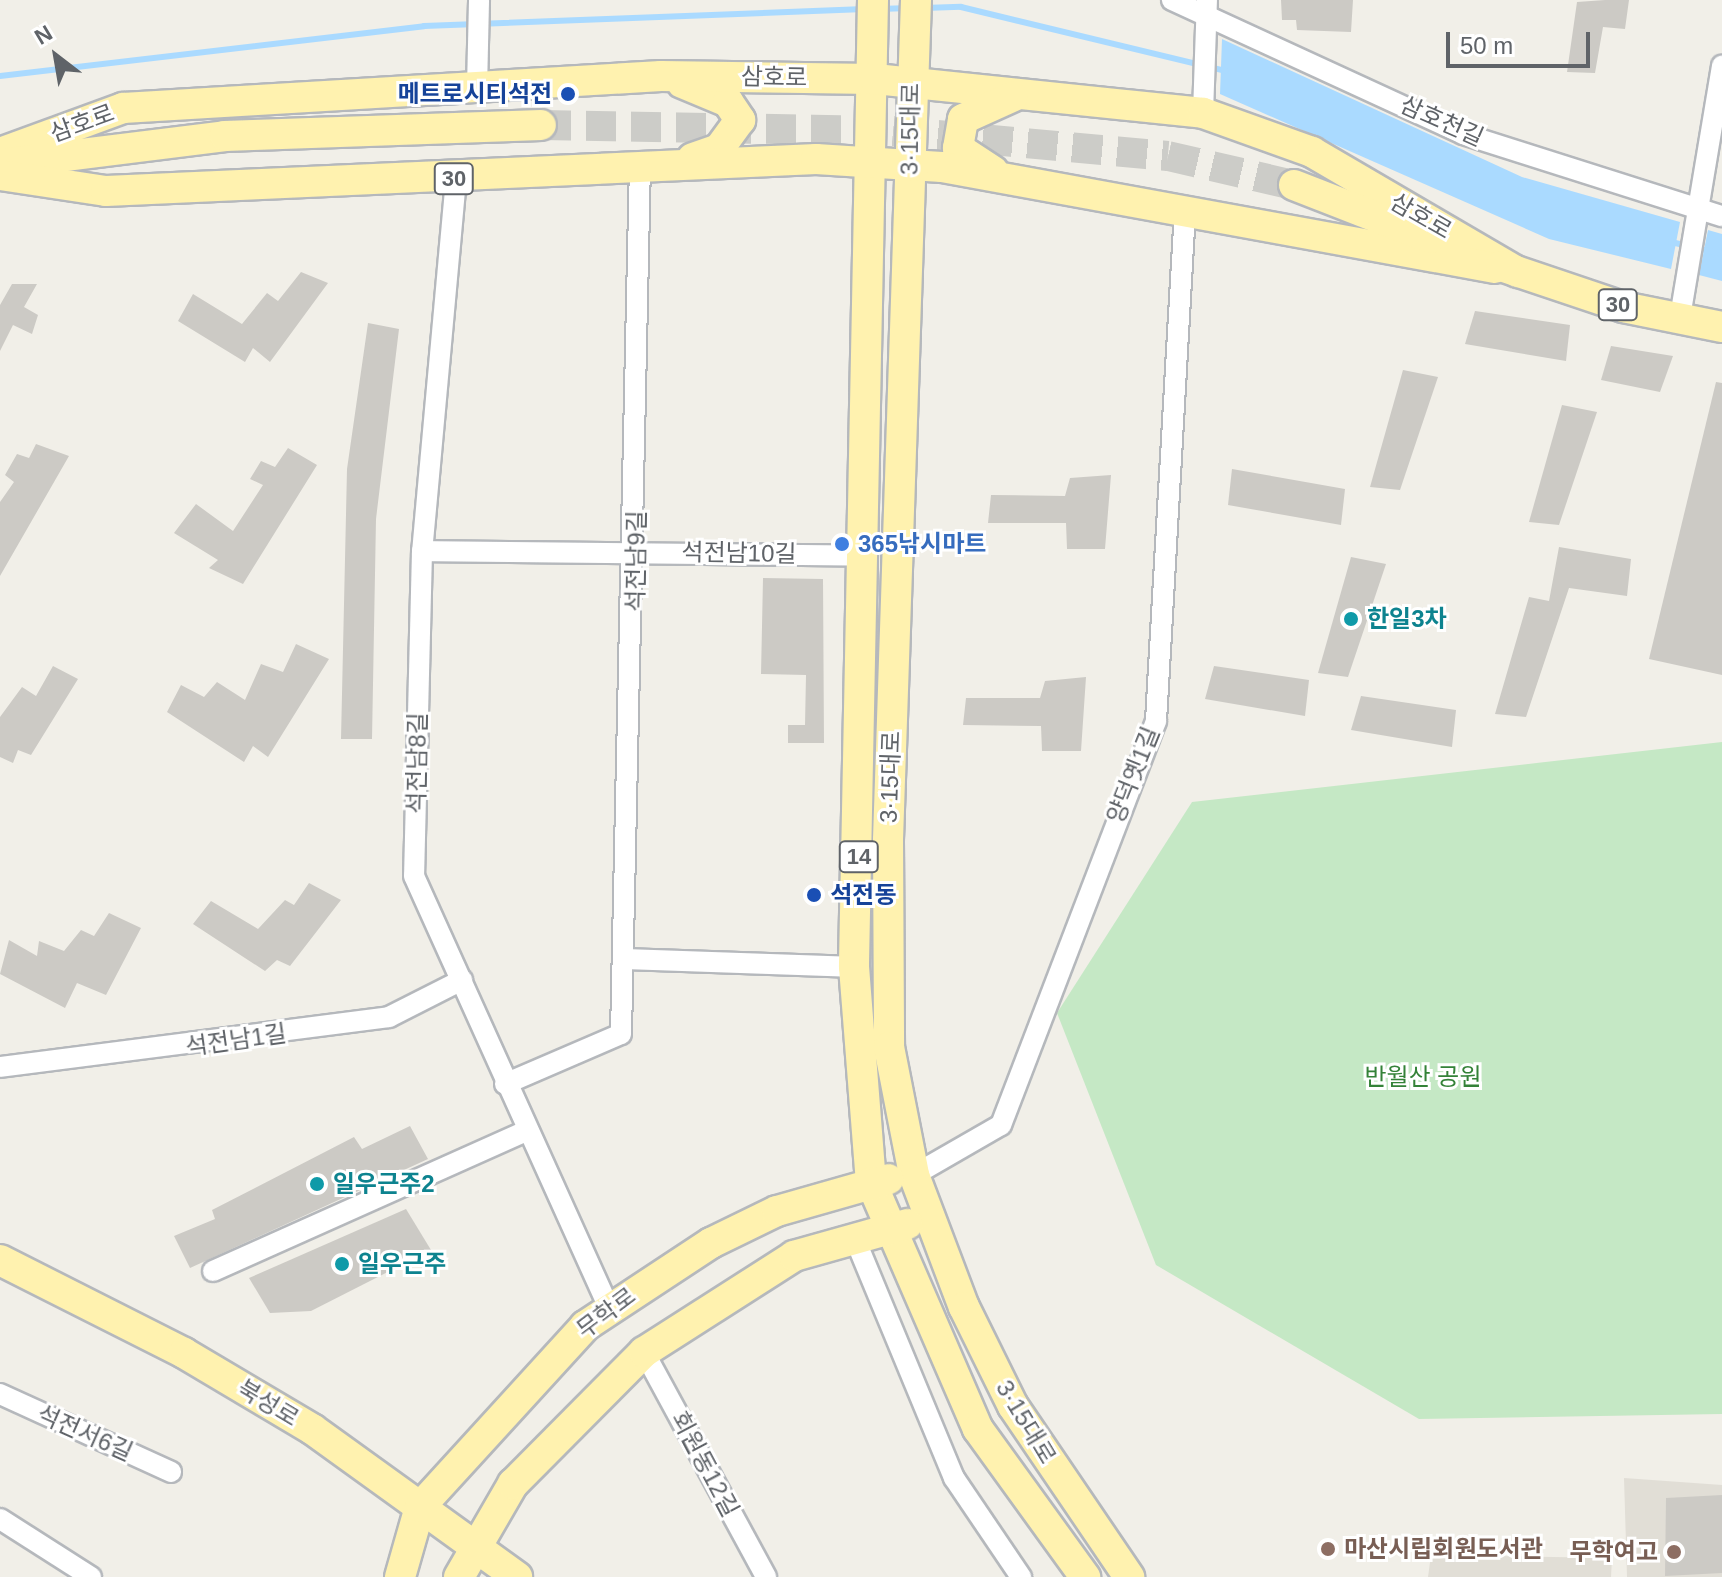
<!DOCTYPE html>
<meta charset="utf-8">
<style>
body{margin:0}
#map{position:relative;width:1722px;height:1577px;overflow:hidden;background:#f1efe8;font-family:Helvetica,"Noto Sans KR",sans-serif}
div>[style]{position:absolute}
.education>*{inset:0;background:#e1ded6}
.green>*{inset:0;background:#c5e8c5}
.water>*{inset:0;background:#aadaff}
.stream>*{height:6px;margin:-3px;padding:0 3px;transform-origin:3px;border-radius:3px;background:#aadaff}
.building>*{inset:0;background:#cccac5}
.primary-tunnel>*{height:30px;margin-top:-15px;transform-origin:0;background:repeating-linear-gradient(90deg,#ccccc8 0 30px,transparent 0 45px)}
.roads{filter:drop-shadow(2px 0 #b5b8bc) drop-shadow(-2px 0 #b5b8bc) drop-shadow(0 2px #b5b8bc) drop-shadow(0 -2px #b5b8bc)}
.minor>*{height:20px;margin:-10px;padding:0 10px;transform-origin:10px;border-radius:10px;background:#fff}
.primary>*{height:30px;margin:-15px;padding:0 15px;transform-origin:15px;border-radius:15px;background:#fff2af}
.dots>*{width:22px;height:22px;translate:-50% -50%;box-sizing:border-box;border:4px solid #fff;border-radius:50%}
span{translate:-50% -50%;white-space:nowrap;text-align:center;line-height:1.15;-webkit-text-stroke:6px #fff;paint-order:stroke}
.shield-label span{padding:2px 6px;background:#fff;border:2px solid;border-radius:6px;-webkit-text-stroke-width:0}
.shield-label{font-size:22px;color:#5f6368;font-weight:700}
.street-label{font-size:24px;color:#5f6368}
.transit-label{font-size:24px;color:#164399;font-weight:700}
.right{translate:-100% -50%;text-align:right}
.left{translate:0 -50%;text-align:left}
.shop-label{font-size:24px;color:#366cbe;font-weight:700}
.culture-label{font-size:24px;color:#0d838f;font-weight:700}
.park-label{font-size:24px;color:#348238}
.education-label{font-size:24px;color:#785e54;font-weight:700}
.north{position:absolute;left:16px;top:16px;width:80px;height:80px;-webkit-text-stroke:6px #fff;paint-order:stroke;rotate:329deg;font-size:22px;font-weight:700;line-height:32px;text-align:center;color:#5f6368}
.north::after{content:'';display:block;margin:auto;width:28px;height:36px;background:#5f6368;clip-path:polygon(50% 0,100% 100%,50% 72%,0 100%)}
.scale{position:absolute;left:1446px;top:32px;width:144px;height:36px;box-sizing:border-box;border:4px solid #5f6368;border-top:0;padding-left:10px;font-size:24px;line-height:28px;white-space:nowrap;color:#5f6368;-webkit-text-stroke:6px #fff;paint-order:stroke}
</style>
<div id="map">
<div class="education">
<i style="clip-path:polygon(1624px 1478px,1722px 1485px,1722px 1577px,1627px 1577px)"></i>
<i style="clip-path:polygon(1431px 1555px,1612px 1558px,1611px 1577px,1428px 1577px)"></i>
</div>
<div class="green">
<i style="clip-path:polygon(1722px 742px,1722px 1414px,1419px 1419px,1156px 1265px,1057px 1013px,1192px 802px)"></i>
</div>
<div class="water">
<i style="clip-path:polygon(1222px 39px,1522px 177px,1680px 222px,1671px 269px,1549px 239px,1220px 94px)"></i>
<i style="clip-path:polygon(1708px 230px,1722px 234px,1722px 281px,1699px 275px)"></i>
</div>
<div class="stream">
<i style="left:924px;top:8px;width:37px;rotate:-2deg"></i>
<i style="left:961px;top:7px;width:272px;rotate:13.6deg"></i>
<i style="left:880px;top:9px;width:29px;rotate:-2deg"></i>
<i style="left:0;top:76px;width:427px;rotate:-6.7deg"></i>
<i style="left:424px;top:26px;width:441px;rotate:-2.2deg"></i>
<i style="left:1671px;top:242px;width:52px;rotate:13.2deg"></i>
</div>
<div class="building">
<i style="clip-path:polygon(1281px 0,1353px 0,1351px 32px,1297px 30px,1296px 20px,1282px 20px)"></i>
<i style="clip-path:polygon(1605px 0,1629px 0,1625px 29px,1603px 27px,1595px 73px,1567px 72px,1577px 2px)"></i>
<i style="clip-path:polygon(301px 272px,328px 283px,270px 362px,253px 348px,245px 362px,178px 321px,193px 294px,242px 324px,267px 293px,278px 301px)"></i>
<i style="clip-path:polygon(12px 284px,37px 284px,24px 307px,38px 315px,32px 334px,13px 325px,0 351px,0 305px)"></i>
<i style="clip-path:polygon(1475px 311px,1570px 325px,1566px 361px,1465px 344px)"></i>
<i style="clip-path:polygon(368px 323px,399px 329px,376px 519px,372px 739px,341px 739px,347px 469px)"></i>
<i style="clip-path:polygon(1611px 346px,1673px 356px,1660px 392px,1601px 380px)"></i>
<i style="clip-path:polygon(1403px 370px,1438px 377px,1400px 490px,1370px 487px)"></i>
<i style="clip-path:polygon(1716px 382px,1722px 383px,1722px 675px,1649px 659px)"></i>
<i style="clip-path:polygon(1562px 405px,1597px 412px,1559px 525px,1529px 522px)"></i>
<i style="clip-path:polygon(36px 444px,69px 456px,0 576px,0 502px,14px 482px,5px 475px,17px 454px,29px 458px)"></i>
<i style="clip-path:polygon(288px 448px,317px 465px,243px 584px,209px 568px,218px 560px,174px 533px,196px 504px,233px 531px,263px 485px,250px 479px,261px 461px,275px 467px)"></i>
<i style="clip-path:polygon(1232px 469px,1345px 489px,1341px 525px,1228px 505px)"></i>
<i style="clip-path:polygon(1111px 475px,1105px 549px,1067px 549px,1066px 523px,988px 523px,991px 495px,1065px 496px,1070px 478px)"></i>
<i style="clip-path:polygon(1559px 547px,1631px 559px,1627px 596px,1569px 588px,1526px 717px,1495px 714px,1529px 597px,1549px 601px)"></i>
<i style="clip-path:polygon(1351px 557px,1386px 564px,1348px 677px,1318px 673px)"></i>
<i style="clip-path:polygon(763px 578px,823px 579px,824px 743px,788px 743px,788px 725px,805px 725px,806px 675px,761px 674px)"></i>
<i style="clip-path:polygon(296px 644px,329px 659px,268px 757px,253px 746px,244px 762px,167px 712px,181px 685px,204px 697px,217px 682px,245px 700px,261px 664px,283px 672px)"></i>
<i style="clip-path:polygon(53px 666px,78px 679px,31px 755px,18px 750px,13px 763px,0 757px,0 717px,22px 687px,36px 696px)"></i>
<i style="clip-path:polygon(1214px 666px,1309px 680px,1305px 716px,1205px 699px)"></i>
<i style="clip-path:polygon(1086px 677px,1081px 751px,1042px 751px,1041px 726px,963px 725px,966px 698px,1040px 698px,1045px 681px)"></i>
<i style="clip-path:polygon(1361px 696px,1456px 710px,1452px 747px,1351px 730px)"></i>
<i style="clip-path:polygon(309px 883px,341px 900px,290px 966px,277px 960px,265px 971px,193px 924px,211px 901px,258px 929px,285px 900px,294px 905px)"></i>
<i style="clip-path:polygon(109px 913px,141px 928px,106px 995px,77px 983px,65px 1008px,0 974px,9px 940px,37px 956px,39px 941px,64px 951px,81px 930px,94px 936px)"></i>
<i style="clip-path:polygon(410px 1126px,428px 1159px,190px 1268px,174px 1236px,215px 1219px,212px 1210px,354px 1137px,362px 1149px)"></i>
<i style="clip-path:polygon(406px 1209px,431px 1250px,311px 1311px,270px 1313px,249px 1278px)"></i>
<i style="clip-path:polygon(1722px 1495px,1722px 1573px,1665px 1576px,1666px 1498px)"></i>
</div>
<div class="primary-tunnel">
<i style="left:541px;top:125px;width:352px;rotate:1deg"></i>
<i style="left:893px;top:131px;width:276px;rotate:5.2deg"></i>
<i style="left:1168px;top:156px;width:129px;rotate:13deg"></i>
</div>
<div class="roads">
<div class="minor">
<i style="left:1172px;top:0;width:320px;rotate:24.7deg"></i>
<i style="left:1463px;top:134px;width:272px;rotate:17.6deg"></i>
<i style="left:477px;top:89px;width:89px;rotate:-88.7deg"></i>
<i style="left:1203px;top:113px;width:113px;rotate:-88deg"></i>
<i style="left:456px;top:179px;width:374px;rotate:95.2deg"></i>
<i style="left:422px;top:551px;width:325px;rotate:91.4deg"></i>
<i style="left:414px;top:876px;width:473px;rotate:65.7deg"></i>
<i style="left:1680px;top:317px;width:255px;rotate:-80.5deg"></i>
<i style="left:422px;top:551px;width:442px;rotate:0.6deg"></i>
<i style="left:627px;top:959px;width:227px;rotate:2deg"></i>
<i style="left:0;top:1067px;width:392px;rotate:-7.3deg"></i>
<i style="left:389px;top:1017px;width:82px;rotate:-26.9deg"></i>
<i style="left:505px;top:1084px;width:126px;rotate:-23.3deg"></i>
<i style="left:621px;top:1034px;width:871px;rotate:-88.75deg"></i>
<i style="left:914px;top:1175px;width:100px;rotate:-29.9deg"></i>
<i style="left:1001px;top:1125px;width:433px;rotate:-69deg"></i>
<i style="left:1156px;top:721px;width:511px;rotate:-86.75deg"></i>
<i style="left:855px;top:1239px;width:259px;rotate:67.5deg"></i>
<i style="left:954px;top:1478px;width:120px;rotate:55.9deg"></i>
<i style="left:213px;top:1271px;width:345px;rotate:-24.1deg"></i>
<i style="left:644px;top:1352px;width:256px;rotate:61.5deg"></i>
<i style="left:0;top:1394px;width:188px;rotate:24.5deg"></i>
<i style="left:0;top:1519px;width:108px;rotate:32.5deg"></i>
</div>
<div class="primary">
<i style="left:873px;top:0;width:967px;rotate:91.13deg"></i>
<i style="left:854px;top:967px;width:216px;rotate:85.5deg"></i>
<i style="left:871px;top:1182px;width:269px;rotate:66.6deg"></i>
<i style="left:978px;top:1429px;width:183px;rotate:54.1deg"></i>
<i style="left:916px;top:0;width:841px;rotate:91.91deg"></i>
<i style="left:888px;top:841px;width:206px;rotate:89.7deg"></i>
<i style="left:889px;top:1047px;width:130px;rotate:78.9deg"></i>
<i style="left:914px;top:1175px;width:141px;rotate:69.3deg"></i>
<i style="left:964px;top:1307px;width:110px;rotate:63.7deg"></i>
<i style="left:1013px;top:1406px;width:207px;rotate:55.8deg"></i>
<i style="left:682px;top:83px;width:50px;rotate:22.4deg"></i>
<i style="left:728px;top:102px;width:22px;rotate:56deg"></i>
<i style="left:740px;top:120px;width:36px;rotate:126deg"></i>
<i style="left:719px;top:149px;width:28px;rotate:161deg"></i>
<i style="left:0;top:153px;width:131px;rotate:-20.1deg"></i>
<i style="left:123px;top:108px;width:539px;rotate:-3.4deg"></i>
<i style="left:661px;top:76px;width:214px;rotate:0.8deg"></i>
<i style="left:875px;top:79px;width:330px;rotate:5.9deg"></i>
<i style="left:1203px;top:113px;width:116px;rotate:19.7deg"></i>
<i style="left:1312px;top:152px;width:238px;rotate:30.3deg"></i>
<i style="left:1px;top:164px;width:226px;rotate:-7.1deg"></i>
<i style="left:225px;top:136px;width:316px;rotate:-2deg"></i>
<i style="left:993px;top:171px;width:42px;rotate:-146.7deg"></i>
<i style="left:958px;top:148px;width:29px;rotate:-80deg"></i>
<i style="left:963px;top:119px;width:54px;rotate:-24.2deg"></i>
<i style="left:0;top:175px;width:107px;rotate:8.6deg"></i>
<i style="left:106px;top:191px;width:711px;rotate:-2.58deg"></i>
<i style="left:816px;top:159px;width:126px;rotate:3.6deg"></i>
<i style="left:942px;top:167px;width:562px;rotate:10.35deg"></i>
<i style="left:1294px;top:185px;width:146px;rotate:21.3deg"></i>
<i style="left:1501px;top:266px;width:129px;rotate:18.6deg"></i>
<i style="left:1623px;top:307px;width:101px;rotate:11.4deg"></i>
<i style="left:0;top:1260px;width:206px;rotate:26.8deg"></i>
<i style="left:184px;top:1353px;width:149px;rotate:30.7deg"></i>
<i style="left:312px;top:1429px;width:253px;rotate:35.8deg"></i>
<i style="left:400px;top:1577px;width:73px;rotate:-74.1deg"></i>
<i style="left:420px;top:1507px;width:245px;rotate:-47.6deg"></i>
<i style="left:585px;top:1326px;width:151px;rotate:-33.4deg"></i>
<i style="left:711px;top:1243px;width:73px;rotate:-25.9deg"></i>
<i style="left:777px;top:1211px;width:116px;rotate:-15.9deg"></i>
<i style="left:459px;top:1577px;width:108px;rotate:-59.9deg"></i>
<i style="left:513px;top:1484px;width:186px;rotate:-45.2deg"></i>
<i style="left:644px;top:1352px;width:178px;rotate:-32.6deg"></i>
<i style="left:794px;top:1256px;width:118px;rotate:-15.7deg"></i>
</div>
</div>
<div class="dots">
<i style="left:568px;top:94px;background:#1a4fb4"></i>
<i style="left:842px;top:544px;background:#3f7fe0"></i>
<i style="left:1351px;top:619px;background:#0f9aa8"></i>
<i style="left:814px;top:895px;background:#1a4fb4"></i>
<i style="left:317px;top:1184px;background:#0f9aa8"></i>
<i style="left:342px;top:1264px;background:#0f9aa8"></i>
<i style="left:1328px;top:1549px;background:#8d6e63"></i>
<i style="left:1674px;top:1552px;background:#8d6e63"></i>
</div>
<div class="shield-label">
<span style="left:454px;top:179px">30</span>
<span style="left:1618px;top:305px">30</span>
<span style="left:859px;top:857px">14</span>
</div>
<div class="street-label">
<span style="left:774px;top:77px;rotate:1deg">삼호로</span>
<span style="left:1442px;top:121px;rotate:24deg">삼호천길</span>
<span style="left:82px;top:123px;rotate:-20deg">삼호로</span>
<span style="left:910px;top:129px;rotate:-89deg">3·15대로</span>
<span style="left:1421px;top:216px;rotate:30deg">삼호로</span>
<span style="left:739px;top:553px;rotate:1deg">석전남10길</span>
<span style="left:636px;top:561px;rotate:-89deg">석전남9길</span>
<span style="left:417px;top:763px;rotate:-89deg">석전남8길</span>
<span style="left:1133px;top:775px;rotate:-68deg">양덕옛1길</span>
<span style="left:890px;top:777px;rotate:-88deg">3·15대로</span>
<span style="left:236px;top:1040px;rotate:-8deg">석전남1길</span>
<span style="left:606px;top:1313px;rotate:-37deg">무학로</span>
<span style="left:268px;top:1403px;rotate:31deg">북성로</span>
<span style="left:1026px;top:1422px;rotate:59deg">3·15대로</span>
<span style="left:85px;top:1433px;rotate:24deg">석전서6길</span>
<span style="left:705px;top:1464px;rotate:62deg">회원동12길</span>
</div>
<div class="transit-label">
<span class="right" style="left:552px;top:94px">메트로시티석전</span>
<span class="left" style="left:830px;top:895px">석전동</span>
</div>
<div class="shop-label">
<span class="left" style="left:858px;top:544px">365낚시마트</span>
</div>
<div class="culture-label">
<span class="left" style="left:1367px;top:619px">한일3차</span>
<span class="left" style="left:333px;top:1184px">일우근주2</span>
<span class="left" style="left:358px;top:1264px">일우근주</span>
</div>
<div class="park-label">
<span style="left:1423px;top:1077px">반월산 공원</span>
</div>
<div class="education-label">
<span class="left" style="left:1344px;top:1549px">마산시립회원도서관</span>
<span class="right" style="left:1658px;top:1552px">무학여고</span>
</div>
<div class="north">N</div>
<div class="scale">50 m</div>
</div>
